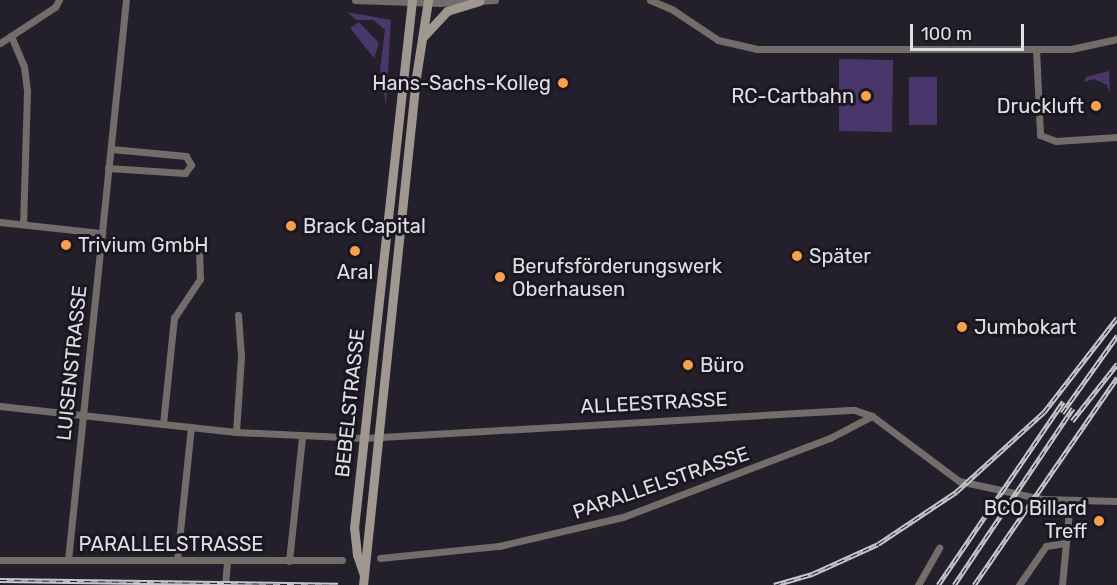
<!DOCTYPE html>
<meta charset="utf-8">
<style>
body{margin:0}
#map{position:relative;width:1117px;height:585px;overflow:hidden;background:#23202b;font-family:Rubik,sans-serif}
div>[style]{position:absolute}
.green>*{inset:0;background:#49376b}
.street>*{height:7px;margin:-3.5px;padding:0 3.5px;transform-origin:3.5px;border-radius:3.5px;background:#726d68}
.secondary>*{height:9px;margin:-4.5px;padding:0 4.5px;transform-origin:4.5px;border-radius:4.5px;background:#9f9790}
.rail>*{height:4.5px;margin-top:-2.25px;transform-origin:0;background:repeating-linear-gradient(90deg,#1a1721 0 7px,#c7c6cd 0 14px);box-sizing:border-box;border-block:2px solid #c7c6cd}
.dots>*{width:16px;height:16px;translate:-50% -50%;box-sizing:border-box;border:3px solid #1a1721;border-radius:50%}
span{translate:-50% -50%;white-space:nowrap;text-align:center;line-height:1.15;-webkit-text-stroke:6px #1a1721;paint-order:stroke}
.poi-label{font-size:20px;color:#e0dfe6}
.right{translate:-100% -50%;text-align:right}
.left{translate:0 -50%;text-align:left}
.street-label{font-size:20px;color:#e0dfe6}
.scale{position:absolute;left:910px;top:24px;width:114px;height:27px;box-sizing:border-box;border:3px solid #e0dfe6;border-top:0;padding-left:8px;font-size:18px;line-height:21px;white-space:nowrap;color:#e0dfe6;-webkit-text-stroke:4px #1a1721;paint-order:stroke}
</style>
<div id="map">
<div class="green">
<i style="clip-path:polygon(347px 12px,391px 20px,386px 105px,380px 70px,385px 30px,373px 20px,356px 20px)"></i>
<i style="clip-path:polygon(359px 22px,379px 43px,374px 58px,350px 28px)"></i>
<i style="clip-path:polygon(839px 59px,893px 60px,892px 132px,839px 131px)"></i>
<i style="clip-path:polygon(1109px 71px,1110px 94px,1107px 85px,1094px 79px,1084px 82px,1086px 77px)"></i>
<i style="clip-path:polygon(909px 77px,937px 77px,937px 125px,909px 125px)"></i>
</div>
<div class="street">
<i style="left:355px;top:0;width:85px;rotate:2deg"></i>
<i style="left:440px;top:3px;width:55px;rotate:-3.1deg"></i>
<i style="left:650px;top:0;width:25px;rotate:23deg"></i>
<i style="left:673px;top:10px;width:54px;rotate:33.7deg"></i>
<i style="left:718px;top:40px;width:39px;rotate:13deg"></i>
<i style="left:756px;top:49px;width:315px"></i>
<i style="left:1071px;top:49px;width:47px;rotate:-12.3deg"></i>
<i style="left:11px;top:36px;width:33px;rotate:67deg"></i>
<i style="left:24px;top:66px;width:26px;rotate:83deg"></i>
<i style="left:27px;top:92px;width:132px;rotate:91.7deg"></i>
<i style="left:0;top:43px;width:66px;rotate:-33.2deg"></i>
<i style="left:55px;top:7px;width:8px;rotate:-60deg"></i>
<i style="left:1036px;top:49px;width:86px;rotate:87.3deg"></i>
<i style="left:1040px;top:135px;width:17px;rotate:21deg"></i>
<i style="left:1056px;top:141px;width:61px;rotate:-3.8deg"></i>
<i style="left:108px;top:168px;width:77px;rotate:3.7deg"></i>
<i style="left:185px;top:173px;width:10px;rotate:-53deg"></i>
<i style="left:191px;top:165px;width:10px;rotate:-119deg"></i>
<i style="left:186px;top:156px;width:75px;rotate:-174.7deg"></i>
<i style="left:0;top:222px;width:103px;rotate:6.2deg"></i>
<i style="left:0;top:406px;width:237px;rotate:6.3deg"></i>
<i style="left:236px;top:432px;width:128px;rotate:2.7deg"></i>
<i style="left:364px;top:438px;width:491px;rotate:-3.3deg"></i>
<i style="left:854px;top:410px;width:19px;rotate:18deg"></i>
<i style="left:872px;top:416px;width:109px;rotate:36.8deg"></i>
<i style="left:959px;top:481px;width:85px;rotate:12.2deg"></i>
<i style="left:1042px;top:499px;width:75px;rotate:1.5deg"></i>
<i style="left:163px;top:424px;width:107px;rotate:-84.1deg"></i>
<i style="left:174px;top:318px;width:47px;rotate:-56.3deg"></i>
<i style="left:200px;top:279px;width:24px;rotate:-92deg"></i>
<i style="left:236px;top:432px;width:76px;rotate:-86.2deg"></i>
<i style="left:241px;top:356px;width:41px;rotate:-94.2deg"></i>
<i style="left:380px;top:558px;width:120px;rotate:-5.8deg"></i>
<i style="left:499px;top:546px;width:127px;rotate:-13.2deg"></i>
<i style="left:623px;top:517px;width:222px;rotate:-20.9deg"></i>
<i style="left:830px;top:438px;width:47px;rotate:-27.6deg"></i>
<i style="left:0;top:560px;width:342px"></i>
<i style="left:68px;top:560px;width:563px;rotate:-84.09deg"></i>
<i style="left:177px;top:560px;width:134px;rotate:-84deg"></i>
<i style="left:289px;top:561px;width:125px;rotate:-84deg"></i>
<i style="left:225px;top:585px;width:24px;rotate:-85deg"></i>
<i style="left:918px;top:585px;width:43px;rotate:-60.4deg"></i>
<i style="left:1019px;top:585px;width:47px;rotate:-55.3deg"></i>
<i style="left:1046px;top:546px;width:20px;rotate:-9deg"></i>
<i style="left:1062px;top:585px;width:85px;rotate:-84.6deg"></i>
</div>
<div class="secondary">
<i style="left:422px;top:38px;width:37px;rotate:-47deg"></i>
<i style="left:447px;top:11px;width:34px;rotate:-17deg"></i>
<i style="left:364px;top:575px;width:21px;rotate:-109deg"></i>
<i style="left:357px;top:555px;width:27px;rotate:-96deg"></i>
<i style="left:354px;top:528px;width:531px;rotate:-83.73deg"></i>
<i style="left:363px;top:585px;width:511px;rotate:-84.04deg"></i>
<i style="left:416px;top:77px;width:78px;rotate:-81.1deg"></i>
</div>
<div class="rail">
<i style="left:1062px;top:413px;width:95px;rotate:-54.5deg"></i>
<i style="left:1072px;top:421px;width:73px;rotate:-51.7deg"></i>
<i style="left:0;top:580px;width:338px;rotate:0.8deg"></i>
<i style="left:774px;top:585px;width:40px;rotate:-16deg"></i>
<i style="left:812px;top:574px;width:72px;rotate:-24.4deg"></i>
<i style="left:878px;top:544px;width:94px;rotate:-33.7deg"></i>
<i style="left:956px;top:492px;width:119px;rotate:-42.3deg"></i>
<i style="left:1044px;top:412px;width:119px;rotate:-52.2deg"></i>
<i style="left:938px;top:585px;width:222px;rotate:-55.7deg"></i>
<i style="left:954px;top:585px;width:213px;rotate:-56.1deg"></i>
<i style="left:974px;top:585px;width:252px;rotate:-55.4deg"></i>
</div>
<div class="dots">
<i style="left:563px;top:83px;background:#f8a14a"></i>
<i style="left:866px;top:96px;background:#f8a14a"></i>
<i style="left:1096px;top:106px;background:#f8a14a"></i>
<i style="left:291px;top:226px;background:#f8a14a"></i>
<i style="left:66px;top:245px;background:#f8a14a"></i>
<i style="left:355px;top:251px;background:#f8a14a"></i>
<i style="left:797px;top:256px;background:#f8a14a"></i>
<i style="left:500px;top:277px;background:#f8a14a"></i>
<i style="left:962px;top:327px;background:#f8a14a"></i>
<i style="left:688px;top:365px;background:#f8a14a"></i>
<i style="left:1099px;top:521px;background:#f8a14a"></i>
</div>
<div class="poi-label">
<span class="right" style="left:551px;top:83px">Hans-Sachs-Kolleg</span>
<span class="right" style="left:854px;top:96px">RC-Cartbahn</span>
<span class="right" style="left:1084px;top:106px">Druckluft</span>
<span class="left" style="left:303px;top:226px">Brack Capital</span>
<span class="left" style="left:78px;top:245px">Trivium GmbH</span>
<span class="left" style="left:809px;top:256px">Später</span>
<span class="left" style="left:512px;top:278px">Berufsförderungswerk<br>Oberhausen</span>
<span style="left:355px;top:272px">Aral</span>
<span class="left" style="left:974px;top:327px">Jumbokart</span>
<span class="left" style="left:700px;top:365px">Büro</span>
<span class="right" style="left:1087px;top:520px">BCO Billard<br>Treff</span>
</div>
<div class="street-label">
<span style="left:72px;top:363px;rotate:-84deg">LUISENSTRASSE</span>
<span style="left:350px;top:403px;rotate:-84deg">BEBELSTRASSE</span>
<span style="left:654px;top:403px;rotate:-3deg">ALLEESTRASSE</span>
<span style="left:661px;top:483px;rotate:-19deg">PARALLELSTRASSE</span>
<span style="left:171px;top:544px">PARALLELSTRASSE</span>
</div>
<div class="scale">100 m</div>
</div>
